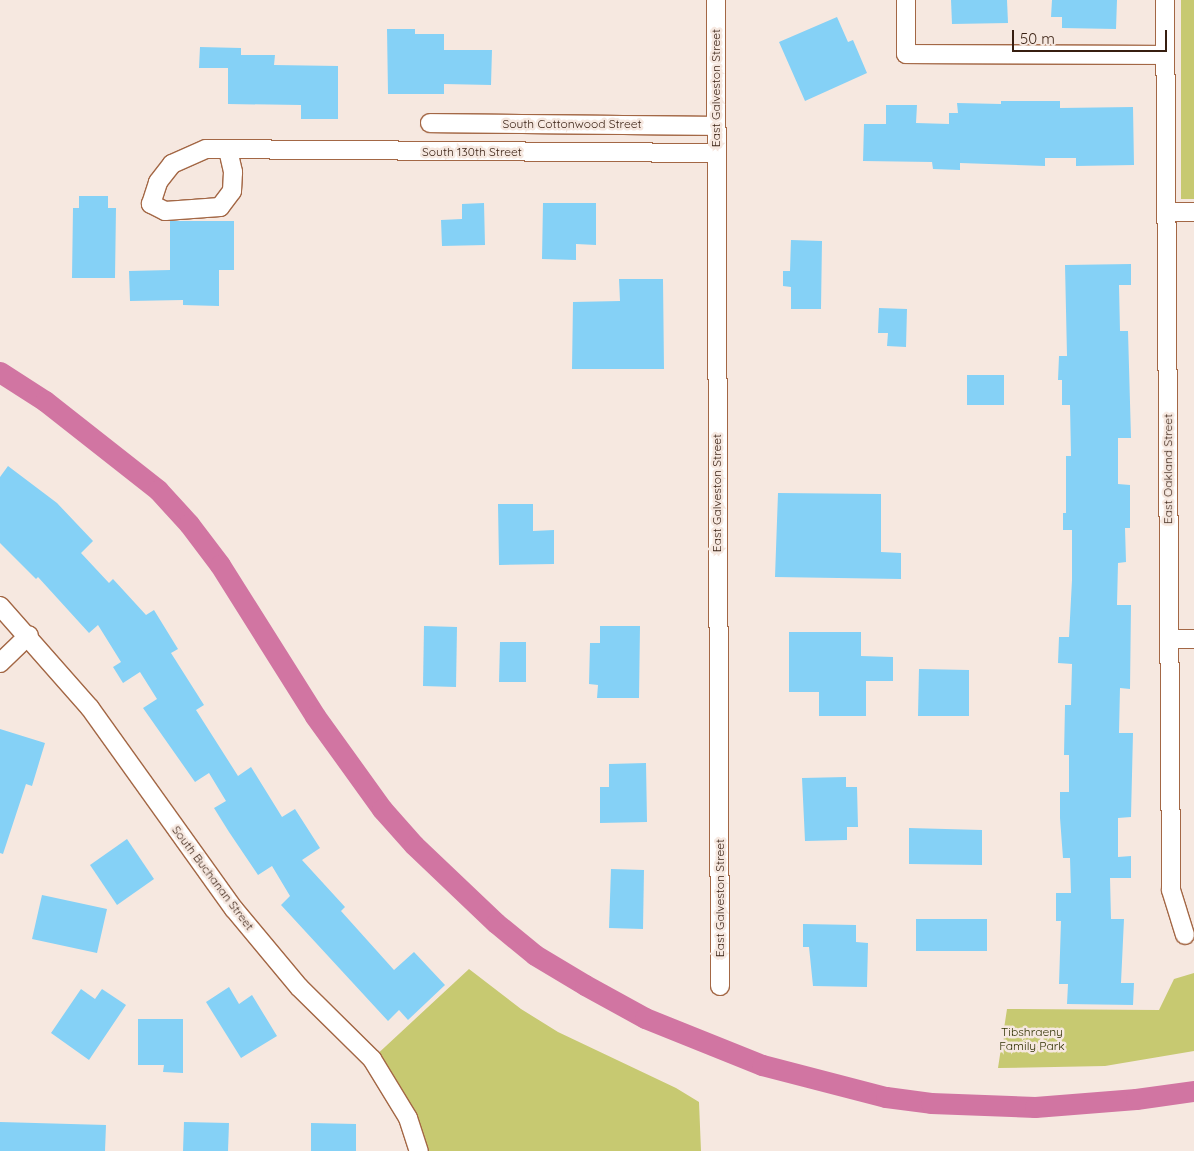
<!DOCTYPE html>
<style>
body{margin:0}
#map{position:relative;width:1194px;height:1151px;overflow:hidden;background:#f6e8e0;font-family:Quicksand,sans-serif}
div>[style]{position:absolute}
.green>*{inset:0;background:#c7c971}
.canal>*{height:21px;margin:-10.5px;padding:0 10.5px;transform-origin:10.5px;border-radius:10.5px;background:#d175a2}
.building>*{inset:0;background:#85d1f6}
.roads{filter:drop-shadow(1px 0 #a36745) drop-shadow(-1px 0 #a36745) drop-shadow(0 1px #a36745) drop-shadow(0 -1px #a36745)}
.minor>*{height:18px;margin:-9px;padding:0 9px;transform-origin:9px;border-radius:9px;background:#fff}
span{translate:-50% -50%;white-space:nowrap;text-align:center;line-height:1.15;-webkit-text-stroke:5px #f6e8e0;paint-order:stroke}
.street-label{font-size:12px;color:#371e10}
.park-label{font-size:12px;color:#303002}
.scale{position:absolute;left:1012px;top:30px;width:155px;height:22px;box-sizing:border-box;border:2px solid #371e10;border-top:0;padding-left:6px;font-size:15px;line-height:18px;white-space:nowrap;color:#371e10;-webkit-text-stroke:4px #f6e8e0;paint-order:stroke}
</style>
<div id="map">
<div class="green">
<i style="clip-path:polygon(1181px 0,1194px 0,1194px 199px,1181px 199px)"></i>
<i style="clip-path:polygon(469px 969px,521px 1009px,558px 1032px,676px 1088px,699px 1102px,701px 1151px,419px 1151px,372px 1059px)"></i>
<i style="clip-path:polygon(1194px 973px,1194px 1051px,1105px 1066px,998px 1068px,1007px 1009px,1159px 1010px,1174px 979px)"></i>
</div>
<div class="canal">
<i style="left:0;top:372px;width:54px;rotate:32.8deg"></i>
<i style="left:45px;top:401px;width:144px;rotate:38.2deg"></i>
<i style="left:158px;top:490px;width:46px;rotate:47.6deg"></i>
<i style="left:189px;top:524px;width:51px;rotate:52.9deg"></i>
<i style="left:220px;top:565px;width:178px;rotate:57.8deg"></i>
<i style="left:315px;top:716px;width:115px;rotate:54.2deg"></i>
<i style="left:382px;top:809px;width:48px;rotate:48.4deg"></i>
<i style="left:414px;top:845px;width:113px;rotate:43.6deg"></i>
<i style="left:496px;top:923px;width:50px;rotate:39.4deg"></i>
<i style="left:535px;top:955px;width:58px;rotate:31deg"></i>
<i style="left:585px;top:985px;width:68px;rotate:28.8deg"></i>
<i style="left:645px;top:1018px;width:126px;rotate:21.9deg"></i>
<i style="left:762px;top:1065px;width:128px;rotate:14.5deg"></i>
<i style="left:886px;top:1097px;width:45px;rotate:7.6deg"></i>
<i style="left:931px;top:1103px;width:104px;rotate:2.2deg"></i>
<i style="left:1035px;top:1107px;width:101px;rotate:-4.5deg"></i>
<i style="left:1136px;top:1099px;width:59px;rotate:-7.9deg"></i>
</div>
<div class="building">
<i style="clip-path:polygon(951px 0,1007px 0,1008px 23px,952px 24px)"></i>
<i style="clip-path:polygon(1052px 0,1117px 0,1116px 29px,1062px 28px,1062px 17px,1051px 17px)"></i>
<i style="clip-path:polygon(837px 17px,848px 42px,853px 40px,867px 73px,805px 101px,779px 42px)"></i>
<i style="clip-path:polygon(387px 29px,415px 29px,415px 34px,444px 34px,444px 50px,492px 50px,491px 85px,444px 84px,444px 94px,388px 94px)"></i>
<i style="clip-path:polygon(200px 47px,241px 48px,241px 55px,275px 55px,274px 65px,338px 66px,338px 119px,301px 119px,301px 105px,228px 104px,228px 68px,199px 68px)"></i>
<i style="clip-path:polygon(1001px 101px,1060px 101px,1060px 108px,1133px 107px,1134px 165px,1076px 166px,1076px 158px,1045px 158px,1045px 166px,960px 163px,960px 170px,933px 169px,932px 162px,863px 161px,864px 124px,886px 124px,886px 105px,917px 105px,916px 123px,949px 124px,949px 113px,958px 113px,957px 103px,1001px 104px)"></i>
<i style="clip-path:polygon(79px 196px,108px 196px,108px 208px,116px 208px,115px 278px,72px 278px,73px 208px,79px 208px)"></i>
<i style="clip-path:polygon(484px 203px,485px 245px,442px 246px,441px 220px,462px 219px,462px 204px)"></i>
<i style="clip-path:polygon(543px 203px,596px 203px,596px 245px,576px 244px,576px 260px,542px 259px)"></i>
<i style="clip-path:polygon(170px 221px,234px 221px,234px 270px,219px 270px,219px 306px,183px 305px,183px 300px,130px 301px,129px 271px,170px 270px)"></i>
<i style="clip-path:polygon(791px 240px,822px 241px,821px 309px,791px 309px,791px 287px,783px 286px,783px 271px,790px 271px)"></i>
<i style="clip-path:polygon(1131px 264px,1131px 285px,1119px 285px,1120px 331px,1128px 331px,1131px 438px,1118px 438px,1118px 484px,1130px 485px,1130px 528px,1125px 528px,1126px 562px,1118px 563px,1117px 605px,1131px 605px,1130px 689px,1120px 688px,1119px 733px,1133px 733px,1131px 817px,1118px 818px,1118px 857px,1131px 856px,1131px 878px,1110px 878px,1111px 919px,1124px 919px,1121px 983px,1134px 983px,1133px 1005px,1067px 1004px,1068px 984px,1059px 984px,1061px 921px,1056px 921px,1056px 893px,1071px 893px,1070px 858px,1063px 858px,1060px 818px,1060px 792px,1069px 792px,1069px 755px,1064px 755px,1065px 705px,1071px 705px,1072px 664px,1058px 663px,1059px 637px,1069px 637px,1072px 580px,1072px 530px,1063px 530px,1063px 513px,1066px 513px,1066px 456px,1071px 456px,1070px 405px,1062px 405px,1062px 380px,1058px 380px,1059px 356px,1067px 356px,1065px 265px)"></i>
<i style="clip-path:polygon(619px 279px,663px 279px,664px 369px,572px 369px,573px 302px,620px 301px)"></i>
<i style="clip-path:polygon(879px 308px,907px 309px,906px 347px,887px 346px,888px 333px,878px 333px)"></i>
<i style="clip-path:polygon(967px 375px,1004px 375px,1004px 405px,967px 405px)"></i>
<i style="clip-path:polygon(8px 466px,57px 503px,93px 541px,81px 553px,109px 583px,113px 579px,146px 615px,154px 610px,178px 649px,171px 653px,204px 705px,196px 710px,238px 776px,251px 767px,282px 817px,295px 809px,320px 848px,302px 860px,345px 907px,341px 911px,394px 970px,414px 952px,445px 985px,408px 1020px,399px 1010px,388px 1021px,281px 905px,290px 896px,272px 866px,258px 875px,229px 832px,214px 808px,226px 801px,209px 773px,195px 782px,143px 708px,157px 699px,140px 672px,123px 683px,113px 667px,121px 662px,98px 625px,89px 633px,38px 577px,36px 579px,0 543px,0 477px)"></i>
<i style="clip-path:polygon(778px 493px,881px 494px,881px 552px,901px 553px,901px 579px,775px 577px)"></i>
<i style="clip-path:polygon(498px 504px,533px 504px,533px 531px,554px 530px,554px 564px,499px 565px)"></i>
<i style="clip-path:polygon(424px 626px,457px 627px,456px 687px,423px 686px)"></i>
<i style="clip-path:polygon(600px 626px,640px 626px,639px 698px,597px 698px,598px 685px,589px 684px,590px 643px,600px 643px)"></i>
<i style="clip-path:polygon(789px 632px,861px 632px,861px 656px,893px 657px,893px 681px,866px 681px,866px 716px,819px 716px,819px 692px,789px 692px)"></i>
<i style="clip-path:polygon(500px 642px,526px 642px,526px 682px,499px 682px)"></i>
<i style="clip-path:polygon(919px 669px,969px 670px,969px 716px,918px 716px)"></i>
<i style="clip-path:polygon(0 729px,45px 743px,32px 786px,26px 784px,3px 854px,0 853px)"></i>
<i style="clip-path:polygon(646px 763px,647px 822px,600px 823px,600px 787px,609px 787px,609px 764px)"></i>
<i style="clip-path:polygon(846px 777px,846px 787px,857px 787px,858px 827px,847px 827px,847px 840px,805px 841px,802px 778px)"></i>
<i style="clip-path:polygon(909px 828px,982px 830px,982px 865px,909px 864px)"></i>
<i style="clip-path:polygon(127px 839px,154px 879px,117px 905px,90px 865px)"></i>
<i style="clip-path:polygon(611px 869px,644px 870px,643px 929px,609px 928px)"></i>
<i style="clip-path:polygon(42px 895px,107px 909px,97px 953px,32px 939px)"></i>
<i style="clip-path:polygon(916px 919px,987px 919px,987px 951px,916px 951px)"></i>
<i style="clip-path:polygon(803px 924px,856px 925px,856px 942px,868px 943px,867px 987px,813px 986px,809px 947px,803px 947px)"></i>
<i style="clip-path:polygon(229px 987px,239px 1004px,252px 995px,277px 1036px,241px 1058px,206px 1002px)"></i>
<i style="clip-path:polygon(81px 989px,95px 999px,102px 989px,126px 1005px,89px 1060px,51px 1033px)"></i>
<i style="clip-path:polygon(138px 1019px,183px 1019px,183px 1073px,163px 1072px,164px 1065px,138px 1065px)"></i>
<i style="clip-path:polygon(0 1122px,106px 1125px,105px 1151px,0 1151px)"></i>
<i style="clip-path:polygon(184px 1122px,229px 1123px,228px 1151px,183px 1151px)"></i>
<i style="clip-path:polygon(311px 1123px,356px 1124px,356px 1151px,311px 1151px)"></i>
</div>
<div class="roads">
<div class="minor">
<i style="left:716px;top:0;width:986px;rotate:89.77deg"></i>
<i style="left:906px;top:0;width:54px;rotate:90deg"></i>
<i style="left:906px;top:54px;width:259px;rotate:0.2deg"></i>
<i style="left:1165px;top:0;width:890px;rotate:89.61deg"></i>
<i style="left:1171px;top:890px;width:47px;rotate:72.7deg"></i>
<i style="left:430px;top:123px;width:285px;rotate:0.6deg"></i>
<i style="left:228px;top:150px;width:23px;rotate:77deg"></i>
<i style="left:233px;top:172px;width:19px;rotate:93deg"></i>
<i style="left:232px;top:191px;width:20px;rotate:127deg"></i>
<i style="left:220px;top:207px;width:55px;rotate:175.8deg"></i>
<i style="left:165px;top:211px;width:16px;rotate:-153deg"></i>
<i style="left:151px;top:204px;width:23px;rotate:-72deg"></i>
<i style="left:158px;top:182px;width:23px;rotate:-52deg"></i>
<i style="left:172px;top:164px;width:37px;rotate:-24deg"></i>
<i style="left:206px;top:149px;width:509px;rotate:0.45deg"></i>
<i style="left:1166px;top:212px;width:28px"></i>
<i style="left:0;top:606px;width:136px;rotate:48.6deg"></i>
<i style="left:90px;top:708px;width:247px;rotate:54.4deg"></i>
<i style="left:234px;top:909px;width:102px;rotate:50.2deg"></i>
<i style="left:299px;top:987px;width:103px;rotate:44.6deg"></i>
<i style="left:372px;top:1059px;width:69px;rotate:58.6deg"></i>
<i style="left:408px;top:1118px;width:35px;rotate:72deg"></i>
<i style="left:1169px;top:639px;width:25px"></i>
<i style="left:0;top:663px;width:40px;rotate:-44deg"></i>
</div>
</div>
<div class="street-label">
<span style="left:716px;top:88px;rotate:-90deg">East Galveston Street</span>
<span style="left:572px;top:124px">South Cottonwood Street</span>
<span style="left:472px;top:152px">South 130th Street</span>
<span style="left:1168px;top:469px;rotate:-90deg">East Oakland Street</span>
<span style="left:717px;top:493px;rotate:-90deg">East Galveston Street</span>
<span style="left:213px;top:878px;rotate:53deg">South Buchanan Street</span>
<span style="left:720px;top:898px;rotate:-90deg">East Galveston Street</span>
</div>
<div class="park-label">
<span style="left:1032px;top:1039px">Tibshraeny<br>Family Park</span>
</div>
<div class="scale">50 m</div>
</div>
